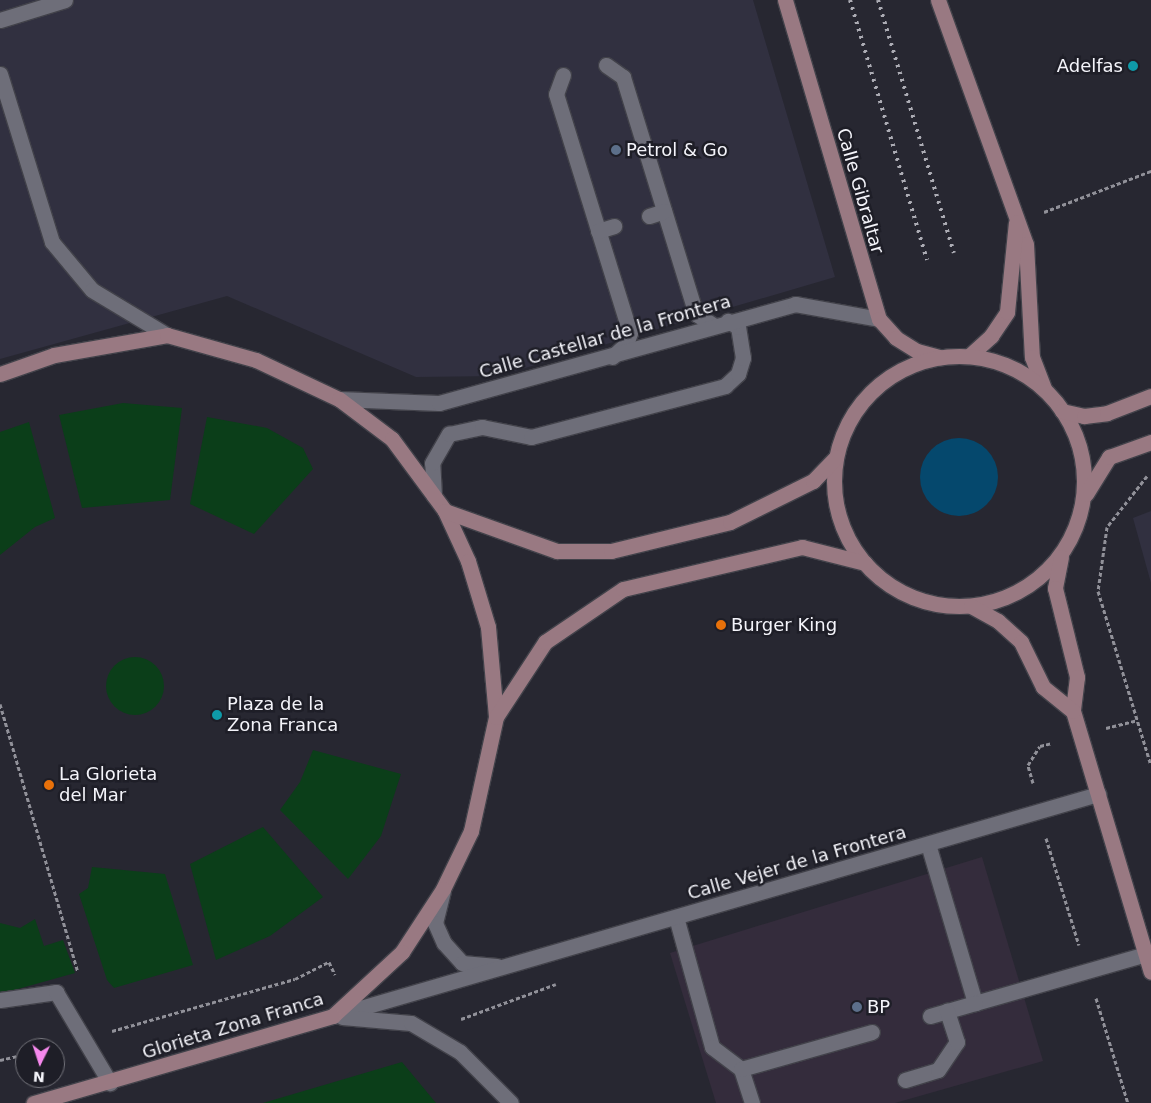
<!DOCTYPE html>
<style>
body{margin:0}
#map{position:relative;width:1151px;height:1103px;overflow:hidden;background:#272731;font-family:"DejaVu Sans",sans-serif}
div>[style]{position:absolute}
.commercial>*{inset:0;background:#342c3c}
.built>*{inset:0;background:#313040}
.green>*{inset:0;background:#0b3e19}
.round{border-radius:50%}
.water>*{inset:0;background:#05486d}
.path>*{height:3px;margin-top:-1.5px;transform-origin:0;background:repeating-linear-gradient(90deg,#919199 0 4px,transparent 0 6.5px)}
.roads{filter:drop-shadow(1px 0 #42424a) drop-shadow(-1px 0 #42424a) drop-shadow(0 1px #42424a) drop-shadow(0 -1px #42424a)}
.lane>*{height:15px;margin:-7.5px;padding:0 7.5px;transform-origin:7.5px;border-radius:7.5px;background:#6e6e79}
.street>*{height:15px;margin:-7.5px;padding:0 7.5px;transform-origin:7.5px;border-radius:7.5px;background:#6e6e79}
.secondary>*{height:15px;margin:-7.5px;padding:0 7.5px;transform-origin:7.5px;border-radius:7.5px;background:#997982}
.secondary>.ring{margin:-7.5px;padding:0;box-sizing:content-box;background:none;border:15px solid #997982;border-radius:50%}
.rail>*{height:4px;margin-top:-2px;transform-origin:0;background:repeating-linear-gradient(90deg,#acacb4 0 2.5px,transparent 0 7.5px)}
.dots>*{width:14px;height:14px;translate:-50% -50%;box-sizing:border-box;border:2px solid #1e1e27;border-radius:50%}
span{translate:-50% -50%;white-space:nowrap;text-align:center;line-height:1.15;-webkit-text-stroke:5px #1e1e27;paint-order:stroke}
.poi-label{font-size:18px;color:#f4f4fa}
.right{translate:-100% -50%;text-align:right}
.left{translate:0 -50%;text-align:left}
.street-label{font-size:18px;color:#f4f4fa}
.north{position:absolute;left:15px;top:1038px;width:50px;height:50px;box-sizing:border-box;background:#1e1e27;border:1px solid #74747b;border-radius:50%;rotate:184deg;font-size:14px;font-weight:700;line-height:20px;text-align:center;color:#f4f4fa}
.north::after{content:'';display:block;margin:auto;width:18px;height:22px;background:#f688ed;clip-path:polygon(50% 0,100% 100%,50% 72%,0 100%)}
</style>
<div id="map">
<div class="commercial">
<i style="clip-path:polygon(982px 857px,1043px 1061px,895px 1103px,716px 1103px,670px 953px)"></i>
</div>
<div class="built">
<i style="clip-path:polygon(0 0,753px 0,835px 277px,498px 376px,416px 377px,227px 296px,0 359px)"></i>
<i style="clip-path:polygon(1151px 511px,1151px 583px,1133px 518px)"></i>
</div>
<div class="green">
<i style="clip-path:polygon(123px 403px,182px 408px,170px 500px,82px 508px,59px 415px)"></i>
<i style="clip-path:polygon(207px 417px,267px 428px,303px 448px,313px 469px,254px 534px,190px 504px)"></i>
<i style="clip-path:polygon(29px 422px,55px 518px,35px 527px,0 555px,0 432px)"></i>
<i class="round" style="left:106px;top:657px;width:58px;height:58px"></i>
<i style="clip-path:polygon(313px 750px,401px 774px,381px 836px,348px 879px,280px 810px,300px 782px)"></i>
<i style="clip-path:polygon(263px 827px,323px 897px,270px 936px,216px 960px,190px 864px)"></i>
<i style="clip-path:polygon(92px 867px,165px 874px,193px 965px,114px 988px,107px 980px,79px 894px,88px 888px)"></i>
<i style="clip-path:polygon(35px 919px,44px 946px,63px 940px,75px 973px,0 994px,0 923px,20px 928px)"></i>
<i style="clip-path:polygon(402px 1062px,436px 1103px,263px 1103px)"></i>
</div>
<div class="water">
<i class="round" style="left:920px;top:438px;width:78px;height:78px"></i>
</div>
<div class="path">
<i style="left:1044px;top:212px;width:115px;rotate:-21deg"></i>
<i style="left:1147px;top:476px;width:65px;rotate:128.1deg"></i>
<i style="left:1107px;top:527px;width:65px;rotate:98deg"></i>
<i style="left:1098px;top:591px;width:182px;rotate:73.1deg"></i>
<i style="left:0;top:704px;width:279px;rotate:73.8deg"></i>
<i style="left:1106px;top:728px;width:32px;rotate:-14deg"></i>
<i style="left:1033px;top:783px;width:19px;rotate:-106deg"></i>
<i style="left:1028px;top:765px;width:22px;rotate:-58deg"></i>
<i style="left:1040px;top:746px;width:12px;rotate:-14deg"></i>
<i style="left:1046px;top:838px;width:112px;rotate:72.9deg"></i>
<i style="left:1096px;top:998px;width:110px;rotate:73.1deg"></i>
<i style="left:461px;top:1019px;width:101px;rotate:-20.2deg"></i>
<i style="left:112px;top:1031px;width:190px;rotate:-15.9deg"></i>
<i style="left:295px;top:979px;width:38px;rotate:-27deg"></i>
<i style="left:329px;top:962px;width:14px;rotate:65deg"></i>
<i style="left:0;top:1060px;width:26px;rotate:-13deg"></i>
</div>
<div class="roads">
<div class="lane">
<i style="left:606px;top:65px;width:21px;rotate:35deg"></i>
<i style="left:623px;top:77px;width:248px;rotate:72.9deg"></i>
<i style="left:696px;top:314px;width:20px;rotate:33deg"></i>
<i style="left:563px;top:75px;width:20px;rotate:110deg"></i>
<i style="left:556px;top:94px;width:250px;rotate:72.8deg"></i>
<i style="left:630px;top:333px;width:12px;rotate:110deg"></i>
<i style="left:626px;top:344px;width:19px;rotate:137deg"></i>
<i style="left:649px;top:216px;width:16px;rotate:-18deg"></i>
<i style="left:598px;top:231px;width:17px;rotate:-17deg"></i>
<i style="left:434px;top:496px;width:33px;rotate:-93deg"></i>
<i style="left:432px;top:463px;width:34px;rotate:-60deg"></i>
<i style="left:449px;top:434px;width:34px;rotate:-12deg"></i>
<i style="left:482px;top:427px;width:50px;rotate:11.5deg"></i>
<i style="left:531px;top:437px;width:201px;rotate:-14.7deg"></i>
<i style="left:725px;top:386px;width:18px;rotate:-43deg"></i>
<i style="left:738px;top:374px;width:17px;rotate:-73deg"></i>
<i style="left:743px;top:358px;width:31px;rotate:-99deg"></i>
<i style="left:738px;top:327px;width:12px;rotate:-149deg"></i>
<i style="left:928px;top:844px;width:166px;rotate:73.5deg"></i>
<i style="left:975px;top:1003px;width:178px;rotate:-16deg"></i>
<i style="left:676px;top:917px;width:135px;rotate:74.5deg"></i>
<i style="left:712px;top:1047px;width:36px;rotate:37deg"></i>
<i style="left:741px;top:1069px;width:36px;rotate:72deg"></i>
<i style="left:0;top:1000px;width:57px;rotate:-8.1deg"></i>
<i style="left:56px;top:992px;width:106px;rotate:59.3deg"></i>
<i style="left:930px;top:1016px;width:47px;rotate:-16.1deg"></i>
<i style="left:741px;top:1069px;width:136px;rotate:-15.8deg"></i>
<i style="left:905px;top:1080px;width:34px;rotate:-17deg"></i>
<i style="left:938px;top:1070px;width:34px;rotate:-56deg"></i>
<i style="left:957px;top:1042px;width:33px;rotate:-108deg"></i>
</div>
<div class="street">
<i style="left:0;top:20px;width:68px;rotate:-17.1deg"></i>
<i style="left:0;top:74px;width:176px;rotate:72.8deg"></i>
<i style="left:52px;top:242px;width:62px;rotate:50.2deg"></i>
<i style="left:92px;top:290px;width:87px;rotate:31deg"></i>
<i style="left:339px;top:399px;width:100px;rotate:2.3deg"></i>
<i style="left:439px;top:403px;width:370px;rotate:-15.5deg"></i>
<i style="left:795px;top:304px;width:85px;rotate:10.1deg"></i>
<i style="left:443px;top:891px;width:33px;rotate:104deg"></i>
<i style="left:435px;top:923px;width:22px;rotate:66deg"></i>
<i style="left:444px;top:943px;width:27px;rotate:48deg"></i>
<i style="left:462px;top:963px;width:35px;rotate:5deg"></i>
<i style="left:333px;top:1016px;width:797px;rotate:-16.18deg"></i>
<i style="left:342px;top:1017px;width:69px;rotate:5deg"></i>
<i style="left:411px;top:1023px;width:57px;rotate:30.6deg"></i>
<i style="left:460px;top:1052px;width:72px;rotate:45deg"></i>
</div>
<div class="secondary">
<i style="left:785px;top:0;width:333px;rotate:73.6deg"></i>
<i style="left:879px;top:319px;width:25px;rotate:48deg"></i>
<i style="left:896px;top:338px;width:25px;rotate:32deg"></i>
<i style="left:917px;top:351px;width:24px;rotate:15deg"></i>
<i style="left:938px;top:0;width:259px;rotate:70.2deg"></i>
<i style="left:1026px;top:244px;width:113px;rotate:87deg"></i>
<i style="left:1032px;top:357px;width:34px;rotate:69deg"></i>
<i style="left:969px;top:356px;width:30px;rotate:-42deg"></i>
<i style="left:991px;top:336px;width:29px;rotate:-56deg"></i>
<i style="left:1007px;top:312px;width:90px;rotate:-84.3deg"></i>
<i class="ring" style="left:834px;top:356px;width:235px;height:235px"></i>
<i style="left:0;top:374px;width:57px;rotate:-19.4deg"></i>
<i style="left:54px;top:355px;width:115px;rotate:-10deg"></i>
<i style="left:167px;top:335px;width:92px;rotate:15.7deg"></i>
<i style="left:256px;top:360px;width:92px;rotate:25.2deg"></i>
<i style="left:339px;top:399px;width:66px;rotate:37deg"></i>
<i style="left:392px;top:439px;width:89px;rotate:53.6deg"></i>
<i style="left:445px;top:511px;width:55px;rotate:65.3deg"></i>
<i style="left:468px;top:561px;width:69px;rotate:73.1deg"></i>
<i style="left:488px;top:627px;width:90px;rotate:84.9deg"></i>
<i style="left:496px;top:717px;width:117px;rotate:102.4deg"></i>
<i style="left:471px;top:831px;width:64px;rotate:115.8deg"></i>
<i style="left:443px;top:889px;width:75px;rotate:123.1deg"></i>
<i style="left:402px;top:952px;width:94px;rotate:137.2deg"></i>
<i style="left:333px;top:1016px;width:312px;rotate:163.8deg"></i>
<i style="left:1062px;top:411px;width:23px;rotate:13deg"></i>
<i style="left:1084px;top:416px;width:23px;rotate:-7deg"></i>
<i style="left:1107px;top:413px;width:47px;rotate:-21.1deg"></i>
<i style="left:1086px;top:494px;width:44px;rotate:-58.1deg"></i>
<i style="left:1109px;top:457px;width:45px;rotate:-19.7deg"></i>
<i style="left:445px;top:511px;width:119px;rotate:19.7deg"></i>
<i style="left:557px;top:551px;width:54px"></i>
<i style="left:611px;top:551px;width:122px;rotate:-13.7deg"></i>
<i style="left:730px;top:522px;width:93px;rotate:-26.3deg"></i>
<i style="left:813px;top:481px;width:33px;rotate:-46deg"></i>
<i style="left:1061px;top:557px;width:32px;rotate:101deg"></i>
<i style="left:1055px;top:588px;width:92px;rotate:76.1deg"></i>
<i style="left:1077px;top:677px;width:34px;rotate:97deg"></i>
<i style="left:1073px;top:711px;width:272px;rotate:73.4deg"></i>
<i style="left:971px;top:606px;width:31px;rotate:29deg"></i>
<i style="left:998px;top:621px;width:31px;rotate:42deg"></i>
<i style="left:1021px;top:642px;width:50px;rotate:63.9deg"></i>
<i style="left:1043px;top:687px;width:38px;rotate:39deg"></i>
<i style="left:496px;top:717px;width:90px;rotate:-56.8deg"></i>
<i style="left:545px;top:642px;width:94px;rotate:-34.2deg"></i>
<i style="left:623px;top:589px;width:184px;rotate:-13.2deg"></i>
<i style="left:802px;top:547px;width:65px;rotate:14.3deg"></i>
</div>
</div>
<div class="rail">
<i style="left:850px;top:0;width:271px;rotate:73.5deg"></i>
<i style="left:878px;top:0;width:264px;rotate:73.3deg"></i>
</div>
<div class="dots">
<i style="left:1133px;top:66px;background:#0f9aa8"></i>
<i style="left:616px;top:150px;background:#5c6f8a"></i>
<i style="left:721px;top:625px;background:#e8710a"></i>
<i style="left:217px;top:715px;background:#0f9aa8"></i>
<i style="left:49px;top:785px;background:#e8710a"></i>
<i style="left:857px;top:1007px;background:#5c6f8a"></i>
</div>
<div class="poi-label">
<span class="right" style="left:1123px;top:66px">Adelfas</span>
<span class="left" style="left:626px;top:150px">Petrol &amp; Go</span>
<span class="left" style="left:731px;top:625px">Burger King</span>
<span class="left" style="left:227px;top:715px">Plaza de la<br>Zona Franca</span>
<span class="left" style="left:59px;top:785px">La Glorieta<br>del Mar</span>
<span class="left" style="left:867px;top:1007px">BP</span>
</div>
<div class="street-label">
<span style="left:860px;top:191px;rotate:74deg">Calle Gibraltar</span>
<span style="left:605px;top:337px;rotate:-16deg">Calle Castellar de la Frontera</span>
<span style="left:797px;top:863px;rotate:-16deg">Calle Vejer de la Frontera</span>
<span style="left:233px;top:1026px;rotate:-17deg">Glorieta Zona Franca</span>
</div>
<div class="north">N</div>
</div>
